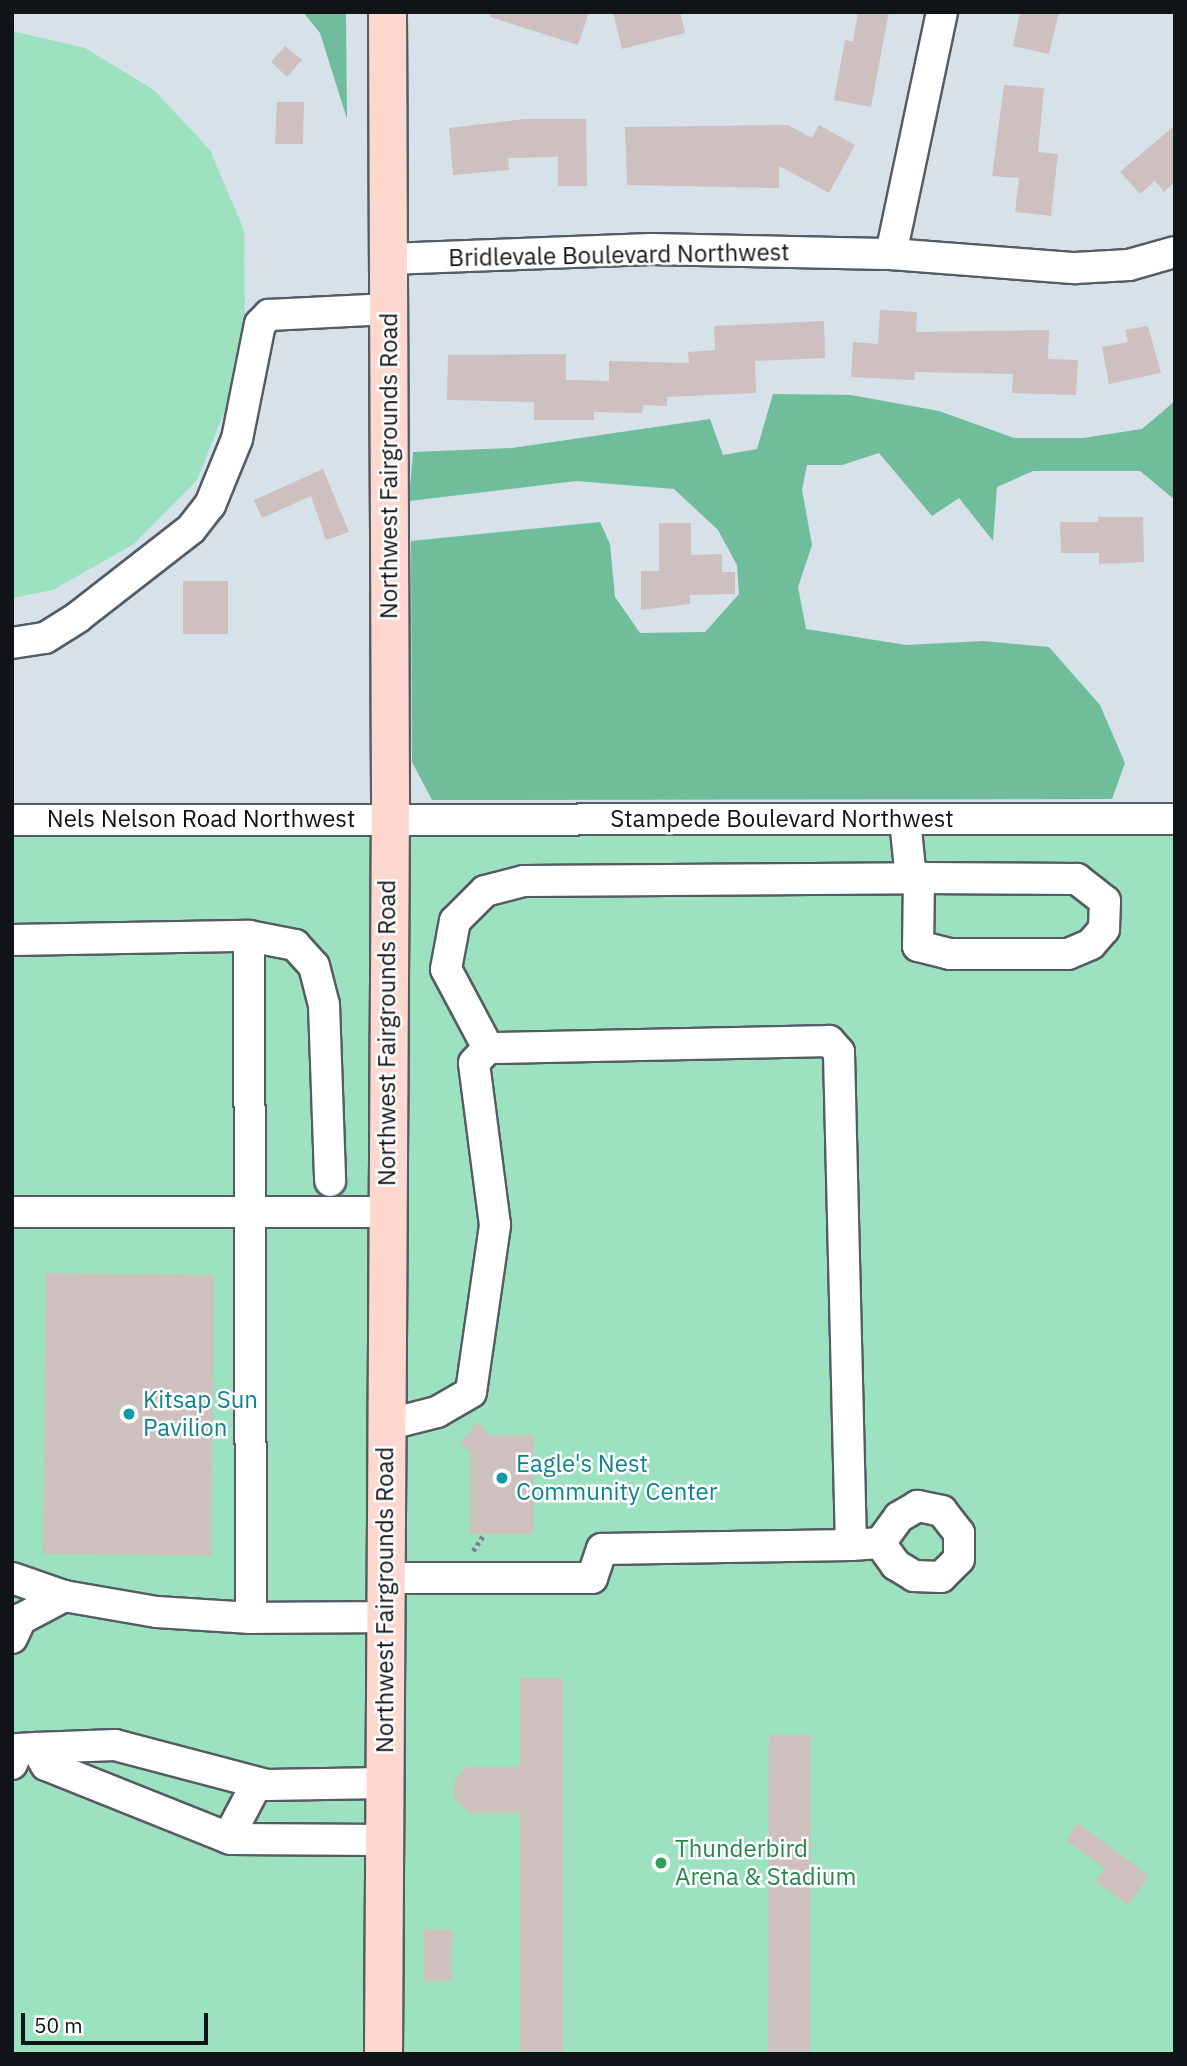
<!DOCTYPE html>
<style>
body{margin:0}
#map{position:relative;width:1187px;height:2066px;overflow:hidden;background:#d7e1ea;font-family:"IBM Plex Sans",sans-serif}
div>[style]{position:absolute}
.green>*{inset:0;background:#9ce2c1}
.forest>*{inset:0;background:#6fbd9a}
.building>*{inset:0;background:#cec0be}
.path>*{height:4.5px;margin-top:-2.25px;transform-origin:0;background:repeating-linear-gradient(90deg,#7d858b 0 3.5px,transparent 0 7px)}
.roads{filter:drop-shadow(2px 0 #545d64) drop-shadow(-2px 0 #545d64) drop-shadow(0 2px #545d64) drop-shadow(0 -2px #545d64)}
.minor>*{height:30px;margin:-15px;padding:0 15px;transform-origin:15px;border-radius:15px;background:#fff}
.major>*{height:37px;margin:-18.5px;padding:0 18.5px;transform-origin:18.5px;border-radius:18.5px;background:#fed7ce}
.dots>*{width:19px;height:19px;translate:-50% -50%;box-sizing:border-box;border:4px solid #fff;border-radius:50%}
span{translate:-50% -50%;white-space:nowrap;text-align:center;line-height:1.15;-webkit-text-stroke:5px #fff;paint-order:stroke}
.street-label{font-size:24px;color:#101417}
.culture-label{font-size:24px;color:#0d838f}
.left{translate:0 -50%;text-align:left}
.leisure-label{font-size:24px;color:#27864d}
.frame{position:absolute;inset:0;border:14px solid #101417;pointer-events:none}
.scale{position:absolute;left:21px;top:2013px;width:187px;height:32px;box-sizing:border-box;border:4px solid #101417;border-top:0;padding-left:9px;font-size:21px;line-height:24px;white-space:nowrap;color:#101417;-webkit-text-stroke:5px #fff;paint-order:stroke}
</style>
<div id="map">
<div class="green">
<i style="clip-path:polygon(12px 31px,85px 48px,154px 90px,210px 150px,244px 230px,245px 328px,224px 413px,197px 480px,134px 544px,53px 590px,12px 598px)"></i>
<i style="clip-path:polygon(1175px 819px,1175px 2054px,12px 2054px,12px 820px)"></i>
</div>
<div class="forest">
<i style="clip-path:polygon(303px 12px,346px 12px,347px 119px,320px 33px)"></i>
<i style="clip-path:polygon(773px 394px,851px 395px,939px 411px,1014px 438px,1083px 438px,1142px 429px,1175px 401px,1175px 500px,1140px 471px,1033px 471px,997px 487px,993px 541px,959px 498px,932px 516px,879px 453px,842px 465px,807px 465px,802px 490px,812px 545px,798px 587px,806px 629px,906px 645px,983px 641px,1049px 647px,1100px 705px,1125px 763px,1112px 799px,432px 800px,412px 762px,411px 541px,600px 522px,610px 544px,615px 597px,640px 633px,705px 632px,739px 594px,737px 565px,718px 530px,674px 489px,576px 481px,409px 501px,413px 452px,512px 448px,710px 419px,723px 455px,757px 449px)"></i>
</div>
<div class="building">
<i style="clip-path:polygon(490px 12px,589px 12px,578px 45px,490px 17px)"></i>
<i style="clip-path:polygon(613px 12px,680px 12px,685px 33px,622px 49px)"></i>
<i style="clip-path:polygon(858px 12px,889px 12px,871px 107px,834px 100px,845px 40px,853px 42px)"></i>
<i style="clip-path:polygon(1020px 12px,1059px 12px,1049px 54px,1013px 46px)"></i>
<i style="clip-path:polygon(285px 46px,302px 60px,287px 77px,271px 62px)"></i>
<i style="clip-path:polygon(1004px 85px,1044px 88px,1038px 152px,1058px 154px,1051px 216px,1015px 212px,1019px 178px,992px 176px)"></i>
<i style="clip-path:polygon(277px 102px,304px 102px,303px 144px,275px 144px)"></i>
<i style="clip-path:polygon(524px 119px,586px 119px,587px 186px,558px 186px,558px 157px,508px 158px,509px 170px,453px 175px,449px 128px)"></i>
<i style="clip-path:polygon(788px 125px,812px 138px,819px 125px,855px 145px,829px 193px,779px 166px,779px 188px,627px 185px,625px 127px)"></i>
<i style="clip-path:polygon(1175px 125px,1175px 182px,1164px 192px,1155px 181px,1140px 194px,1120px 172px)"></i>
<i style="clip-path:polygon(880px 310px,917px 312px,916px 332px,1049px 330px,1048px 359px,1078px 360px,1076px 395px,1012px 393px,1013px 374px,915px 372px,914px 380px,851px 377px,853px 342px,878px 344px)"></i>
<i style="clip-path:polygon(824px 321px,825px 358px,755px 361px,756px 393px,667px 397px,667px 406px,643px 405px,642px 413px,594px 412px,594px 420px,534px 420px,534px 402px,447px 400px,448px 355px,566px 354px,566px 380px,609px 381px,609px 361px,689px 363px,688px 352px,715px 350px,714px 326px)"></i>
<i style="clip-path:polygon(1148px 326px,1161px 373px,1109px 384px,1102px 347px,1128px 342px,1125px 330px)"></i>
<i style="clip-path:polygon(323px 469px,349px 532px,326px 540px,311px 496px,262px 518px,254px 500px)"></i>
<i style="clip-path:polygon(1098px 517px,1143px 517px,1144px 562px,1099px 564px,1099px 553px,1061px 553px,1060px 522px,1098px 522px)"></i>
<i style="clip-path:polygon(659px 523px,691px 523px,691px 555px,722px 554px,722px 572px,735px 572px,735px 594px,690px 595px,690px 604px,641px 610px,641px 571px,659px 571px)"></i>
<i style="clip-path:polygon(183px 581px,228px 581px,228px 634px,183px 634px)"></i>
<i style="clip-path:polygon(46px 1273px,214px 1275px,211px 1556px,43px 1554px)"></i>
<i style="clip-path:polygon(477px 1422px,490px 1435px,534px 1435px,533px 1534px,470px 1534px,470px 1452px,460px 1443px)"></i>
<i style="clip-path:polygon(520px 1678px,563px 1678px,563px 2051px,520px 2051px,520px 1813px,470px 1813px,454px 1798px,454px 1781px,466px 1767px,520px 1767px)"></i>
<i style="clip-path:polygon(769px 1735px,811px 1735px,810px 2052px,768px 2052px)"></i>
<i style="clip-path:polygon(1078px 1823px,1149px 1876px,1128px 1905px,1095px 1881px,1105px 1869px,1066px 1840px)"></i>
<i style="clip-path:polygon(424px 1929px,452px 1930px,451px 1981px,423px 1981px)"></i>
</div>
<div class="path">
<i style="left:473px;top:1551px;width:20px;rotate:-57deg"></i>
</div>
<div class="roads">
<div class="minor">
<i style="left:891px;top:254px;width:247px;rotate:-78.1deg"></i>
<i style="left:389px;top:259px;width:262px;rotate:-2.2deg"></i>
<i style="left:651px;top:249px;width:240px;rotate:1.2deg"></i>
<i style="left:891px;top:254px;width:185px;rotate:4.4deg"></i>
<i style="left:1075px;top:268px;width:54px;rotate:-3.2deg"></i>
<i style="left:1129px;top:265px;width:48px;rotate:-15.8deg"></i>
<i style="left:12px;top:643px;width:33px;rotate:-9deg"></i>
<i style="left:45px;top:638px;width:39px;rotate:-32deg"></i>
<i style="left:78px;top:617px;width:143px;rotate:-37.9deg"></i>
<i style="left:191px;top:529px;width:31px;rotate:-52deg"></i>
<i style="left:210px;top:505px;width:71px;rotate:-67.8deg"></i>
<i style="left:237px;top:439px;width:117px;rotate:-78.7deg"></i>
<i style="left:260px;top:324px;width:13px;rotate:-45deg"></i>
<i style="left:269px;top:315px;width:120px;rotate:-2.9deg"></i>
<i style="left:12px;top:820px;width:1163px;rotate:-0.05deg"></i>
<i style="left:249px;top:936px;width:682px;rotate:89.83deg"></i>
<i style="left:251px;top:1618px;width:134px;rotate:-0.4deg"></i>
<i style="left:12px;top:940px;width:237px;rotate:-1deg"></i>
<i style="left:249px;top:936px;width:47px;rotate:11.1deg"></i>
<i style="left:295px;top:945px;width:28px;rotate:48deg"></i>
<i style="left:314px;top:966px;width:40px;rotate:75.6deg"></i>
<i style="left:324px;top:1005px;width:176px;rotate:88deg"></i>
<i style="left:12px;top:1212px;width:375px"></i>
<i style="left:386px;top:1425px;width:53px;rotate:-14.3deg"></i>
<i style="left:437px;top:1412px;width:39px;rotate:-30deg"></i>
<i style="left:471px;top:1392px;width:169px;rotate:-81.8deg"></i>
<i style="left:495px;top:1225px;width:163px;rotate:-97.4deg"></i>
<i style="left:474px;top:1063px;width:21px;rotate:-47deg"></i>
<i style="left:488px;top:1048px;width:89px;rotate:-118deg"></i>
<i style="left:446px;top:969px;width:49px;rotate:-79.4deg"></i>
<i style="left:455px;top:921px;width:42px;rotate:-45deg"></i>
<i style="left:485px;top:891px;width:40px;rotate:-14.4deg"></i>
<i style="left:524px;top:881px;width:395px;rotate:-0.4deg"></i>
<i style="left:919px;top:878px;width:68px;rotate:90.8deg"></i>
<i style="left:918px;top:946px;width:32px;rotate:14deg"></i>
<i style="left:949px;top:954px;width:119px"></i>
<i style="left:1068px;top:954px;width:25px;rotate:-23deg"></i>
<i style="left:1091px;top:944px;width:20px;rotate:-49deg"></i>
<i style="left:1104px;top:929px;width:28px;rotate:-88deg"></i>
<i style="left:1105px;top:901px;width:36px;rotate:-142deg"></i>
<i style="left:1077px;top:879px;width:158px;rotate:-179.6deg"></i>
<i style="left:919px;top:878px;width:13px;rotate:-135deg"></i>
<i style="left:910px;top:869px;width:49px;rotate:-95.8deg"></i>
<i style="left:851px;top:1545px;width:29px;rotate:-4deg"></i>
<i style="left:880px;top:1543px;width:27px;rotate:54deg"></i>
<i style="left:896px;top:1565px;width:21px;rotate:31deg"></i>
<i style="left:914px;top:1576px;width:27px;rotate:2deg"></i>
<i style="left:941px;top:1577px;width:25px;rotate:-45deg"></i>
<i style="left:959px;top:1559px;width:26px;rotate:-90deg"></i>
<i style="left:959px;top:1533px;width:28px;rotate:-128deg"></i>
<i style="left:942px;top:1511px;width:25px;rotate:-168deg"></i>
<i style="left:918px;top:1506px;width:22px;rotate:150deg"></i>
<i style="left:899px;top:1517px;width:32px;rotate:126deg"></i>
<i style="left:12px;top:1578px;width:55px;rotate:19.1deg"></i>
<i style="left:385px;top:1578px;width:207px"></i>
<i style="left:592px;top:1578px;width:31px;rotate:-71deg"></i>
<i style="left:602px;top:1549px;width:249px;rotate:-0.9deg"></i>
<i style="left:851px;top:1545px;width:493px;rotate:-91.4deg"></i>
<i style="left:839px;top:1052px;width:15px;rotate:-132deg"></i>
<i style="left:829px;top:1041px;width:341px;rotate:178.8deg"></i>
<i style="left:12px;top:1638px;width:21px;rotate:-65deg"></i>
<i style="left:21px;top:1619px;width:49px;rotate:-28.1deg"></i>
<i style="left:64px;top:1596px;width:94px;rotate:9.8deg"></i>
<i style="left:157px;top:1612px;width:94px;rotate:3.7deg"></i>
<i style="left:12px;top:1764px;width:16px;rotate:-68deg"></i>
<i style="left:18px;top:1749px;width:18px;rotate:-3deg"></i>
<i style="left:228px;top:1838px;width:62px;rotate:-62.2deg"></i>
<i style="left:384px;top:1840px;width:153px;rotate:-179.6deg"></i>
<i style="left:231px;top:1839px;width:199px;rotate:-158.2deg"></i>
<i style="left:46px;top:1765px;width:20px;rotate:-120deg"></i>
<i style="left:36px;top:1748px;width:79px;rotate:-2.2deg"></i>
<i style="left:115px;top:1745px;width:156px;rotate:14.8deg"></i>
<i style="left:266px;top:1785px;width:118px;rotate:-1deg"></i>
</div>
<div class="major">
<i style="left:383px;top:2054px;width:1258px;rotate:-89.68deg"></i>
<i style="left:390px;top:796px;width:784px;rotate:-90.22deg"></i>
</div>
</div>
<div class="dots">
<i style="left:129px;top:1414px;background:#0f9aa8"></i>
<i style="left:502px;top:1478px;background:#0f9aa8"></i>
<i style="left:661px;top:1863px;background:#2e9e5b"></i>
</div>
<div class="street-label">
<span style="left:619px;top:255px;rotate:-1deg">Bridlevale Boulevard Northwest</span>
<span style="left:389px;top:466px;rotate:-90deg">Northwest Fairgrounds Road</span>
<span style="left:201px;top:819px">Nels Nelson Road Northwest</span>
<span style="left:782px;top:819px">Stampede Boulevard Northwest</span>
<span style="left:387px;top:1033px;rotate:-90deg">Northwest Fairgrounds Road</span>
<span style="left:385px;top:1600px;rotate:-90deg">Northwest Fairgrounds Road</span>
</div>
<div class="culture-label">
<span class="left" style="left:143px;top:1414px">Kitsap Sun<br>Pavilion</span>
<span class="left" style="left:516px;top:1478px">Eagle's Nest<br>Community Center</span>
</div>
<div class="leisure-label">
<span class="left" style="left:675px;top:1863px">Thunderbird<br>Arena &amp; Stadium</span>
</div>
<div class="frame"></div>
<div class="scale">50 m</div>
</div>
